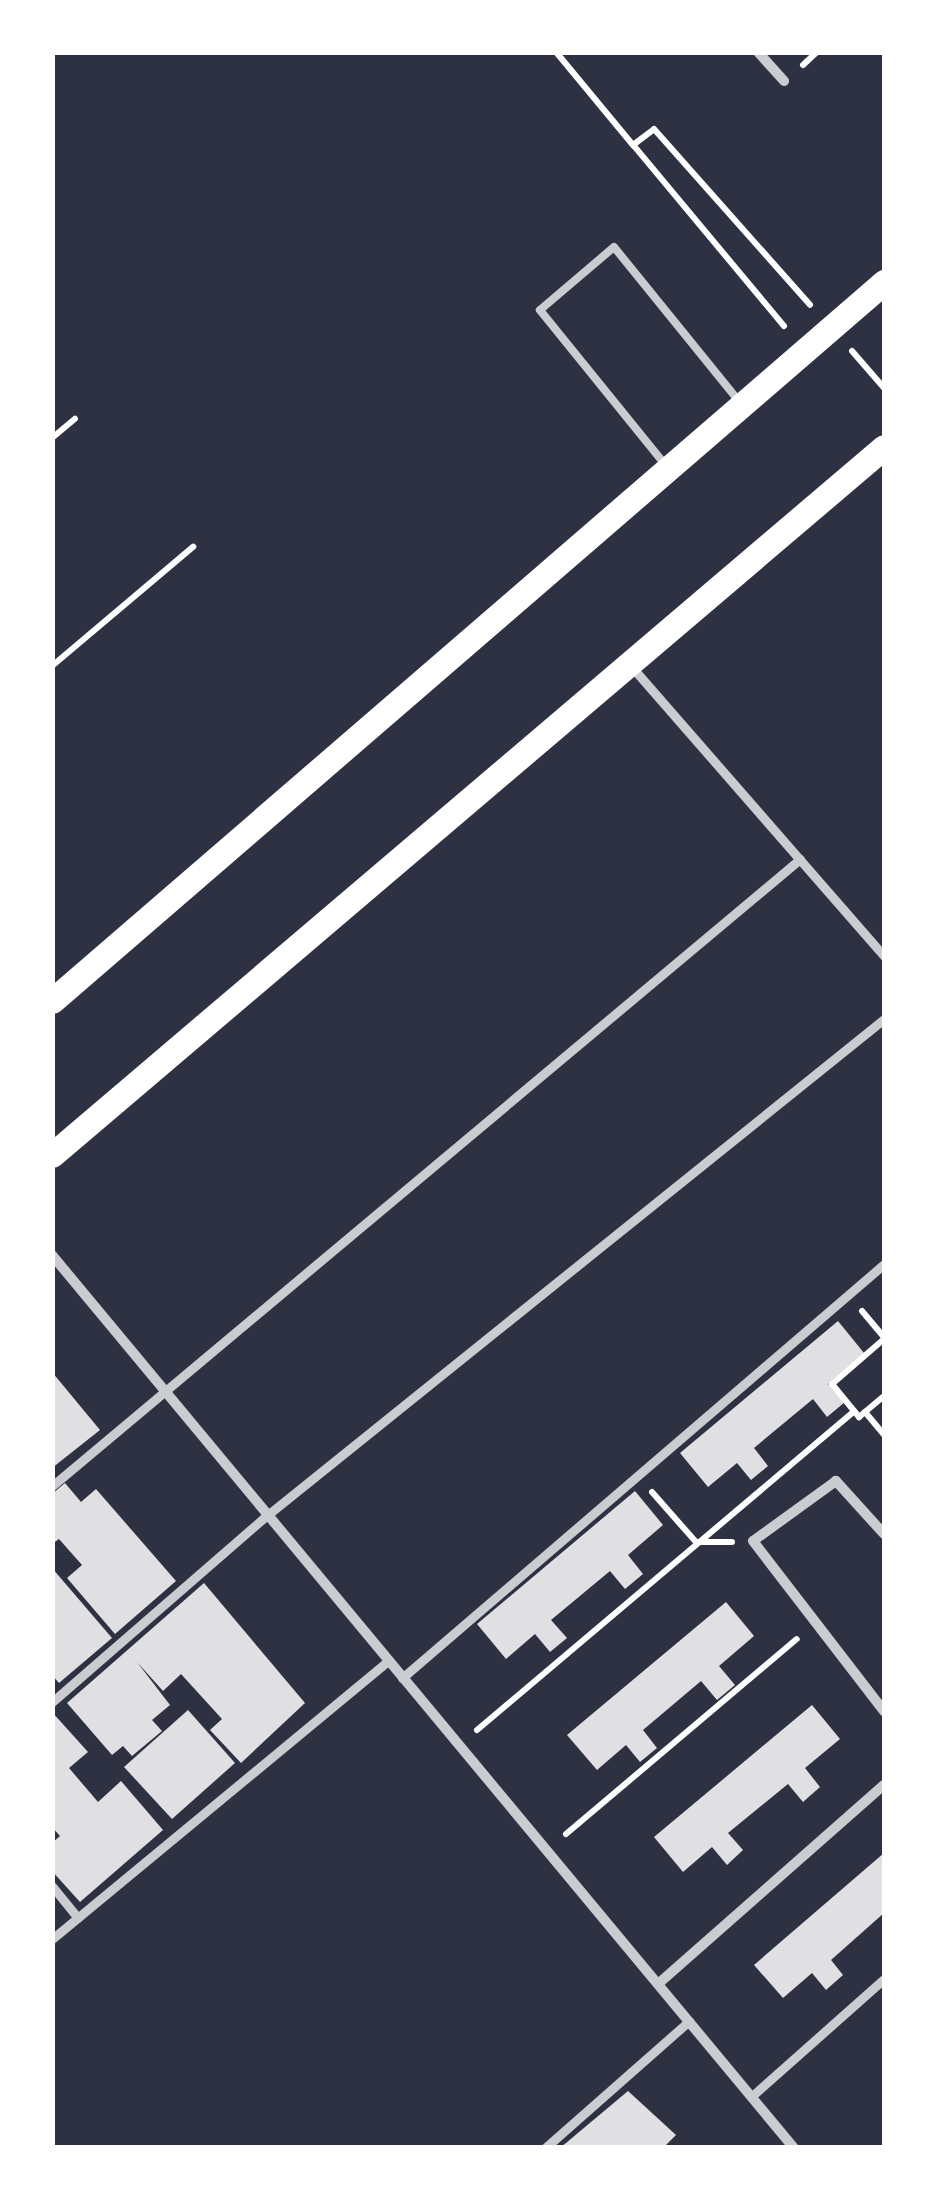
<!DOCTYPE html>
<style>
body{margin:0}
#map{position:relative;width:937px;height:2200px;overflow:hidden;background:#2d3142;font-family:"IBM Plex Sans",sans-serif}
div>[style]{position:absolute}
.building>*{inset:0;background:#e0e0e3}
.path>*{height:6px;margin:-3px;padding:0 3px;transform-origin:3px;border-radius:3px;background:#fff}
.service>*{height:8px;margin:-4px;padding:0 4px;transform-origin:4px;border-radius:4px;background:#caccd0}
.pedestrian>*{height:9px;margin:-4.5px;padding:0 4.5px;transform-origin:4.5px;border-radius:4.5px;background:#caccd0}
.minor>*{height:10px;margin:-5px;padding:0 5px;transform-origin:5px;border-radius:5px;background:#caccd0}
.primary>*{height:25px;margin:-12.5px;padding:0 12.5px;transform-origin:12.5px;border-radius:12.5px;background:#fff}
span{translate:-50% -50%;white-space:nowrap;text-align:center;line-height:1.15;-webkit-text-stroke:8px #fff;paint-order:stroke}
.frame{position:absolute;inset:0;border:55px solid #fff;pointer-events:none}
</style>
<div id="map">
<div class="building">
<i style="clip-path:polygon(838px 1321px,864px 1353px,828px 1384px,845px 1402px,827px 1417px,813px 1399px,754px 1448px,768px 1466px,751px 1480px,737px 1463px,708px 1487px,680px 1453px)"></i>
<i style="clip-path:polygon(52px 1372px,100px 1430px,52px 1468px)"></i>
<i style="clip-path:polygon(65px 1483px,81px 1502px,96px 1489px,176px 1581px,115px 1634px,67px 1578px,82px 1565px,59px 1539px,52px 1544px,52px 1494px)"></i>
<i style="clip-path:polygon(635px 1491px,663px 1525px,628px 1555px,643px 1574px,625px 1589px,610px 1571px,551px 1620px,567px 1638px,550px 1652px,535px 1634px,506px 1659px,477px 1624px)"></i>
<i style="clip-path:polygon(52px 1568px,112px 1638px,59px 1683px,52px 1675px)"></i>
<i style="clip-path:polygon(204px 1583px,305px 1703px,241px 1763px,210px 1730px,222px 1719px,181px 1674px,163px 1691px,137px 1662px,170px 1705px,152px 1720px,162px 1731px,132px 1756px,123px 1746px,112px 1755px,67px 1703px)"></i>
<i style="clip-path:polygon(726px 1602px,754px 1636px,719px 1666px,735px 1685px,717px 1700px,701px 1681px,643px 1730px,657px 1748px,640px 1762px,626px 1745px,597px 1770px,567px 1735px)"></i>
<i style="clip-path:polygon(812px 1705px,840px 1739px,805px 1768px,820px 1787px,803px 1802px,788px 1784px,728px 1833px,743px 1850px,727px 1865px,712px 1847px,683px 1872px,654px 1837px)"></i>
<i style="clip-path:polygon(188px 1710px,235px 1763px,172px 1819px,124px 1767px)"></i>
<i style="clip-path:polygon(52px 1712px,88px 1752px,69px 1768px,98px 1802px,121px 1781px,163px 1830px,80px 1902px,52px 1871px,52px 1843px,60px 1836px,52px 1827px)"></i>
<i style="clip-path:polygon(884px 1853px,884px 1913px,831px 1960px,843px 1975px,826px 1990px,812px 1973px,783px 1998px,754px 1965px)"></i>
<i style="clip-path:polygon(628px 2091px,676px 2135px,663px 2148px,560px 2148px)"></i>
</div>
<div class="path">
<i style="left:556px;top:52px;width:121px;rotate:50.4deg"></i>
<i style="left:803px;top:65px;width:19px;rotate:-43deg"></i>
<i style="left:784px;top:326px;width:236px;rotate:-129.8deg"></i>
<i style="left:633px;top:145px;width:26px;rotate:-37deg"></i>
<i style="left:654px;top:129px;width:235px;rotate:48.4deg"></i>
<i style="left:852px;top:351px;width:49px;rotate:49.1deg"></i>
<i style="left:52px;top:438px;width:30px;rotate:-40deg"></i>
<i style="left:52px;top:666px;width:185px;rotate:-40.2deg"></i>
<i style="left:862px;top:1311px;width:34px;rotate:50deg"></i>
<i style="left:884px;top:1339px;width:69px;rotate:139.1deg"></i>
<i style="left:832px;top:1384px;width:43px;rotate:50.7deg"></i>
<i style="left:859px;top:1417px;width:33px;rotate:-40deg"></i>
<i style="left:865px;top:1412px;width:30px;rotate:50deg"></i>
<i style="left:652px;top:1492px;width:67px;rotate:48.7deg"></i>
<i style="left:696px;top:1542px;width:36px"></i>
<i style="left:477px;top:1730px;width:494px;rotate:-40.2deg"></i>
<i style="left:566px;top:1834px;width:302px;rotate:-40.2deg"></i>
</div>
<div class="service">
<i style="left:667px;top:467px;width:202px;rotate:-129deg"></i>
<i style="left:540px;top:310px;width:97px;rotate:-40.4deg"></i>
<i style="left:614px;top:247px;width:197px;rotate:51deg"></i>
</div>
<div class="pedestrian">
<i style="left:631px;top:666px;width:385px;rotate:48.9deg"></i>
<i style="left:52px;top:1486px;width:976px;rotate:-39.97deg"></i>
<i style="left:402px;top:1678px;width:635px;rotate:-40.66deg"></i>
<i style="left:52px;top:1702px;width:282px;rotate:-41deg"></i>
<i style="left:265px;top:1517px;width:794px;rotate:-38.82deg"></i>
<i style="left:52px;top:1886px;width:41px;rotate:50.9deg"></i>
<i style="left:52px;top:1939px;width:436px;rotate:-39.6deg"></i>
<i style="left:752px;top:2096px;width:176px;rotate:-41.6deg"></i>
<i style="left:545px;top:2148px;width:192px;rotate:-41.4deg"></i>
</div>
<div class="minor">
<i style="left:758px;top:52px;width:39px;rotate:48deg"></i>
<i style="left:52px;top:1255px;width:1161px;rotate:50.28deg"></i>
<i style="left:884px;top:1534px;width:72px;rotate:-132.2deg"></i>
<i style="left:836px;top:1481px;width:102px;rotate:144.1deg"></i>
<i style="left:753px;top:1541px;width:215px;rotate:52.4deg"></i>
<i style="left:658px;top:1984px;width:301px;rotate:-41.4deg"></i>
</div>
<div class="primary">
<i style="left:52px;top:1001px;width:1100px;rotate:-40.83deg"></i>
<i style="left:52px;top:1155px;width:1092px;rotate:-40.4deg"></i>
</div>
<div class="frame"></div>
</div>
